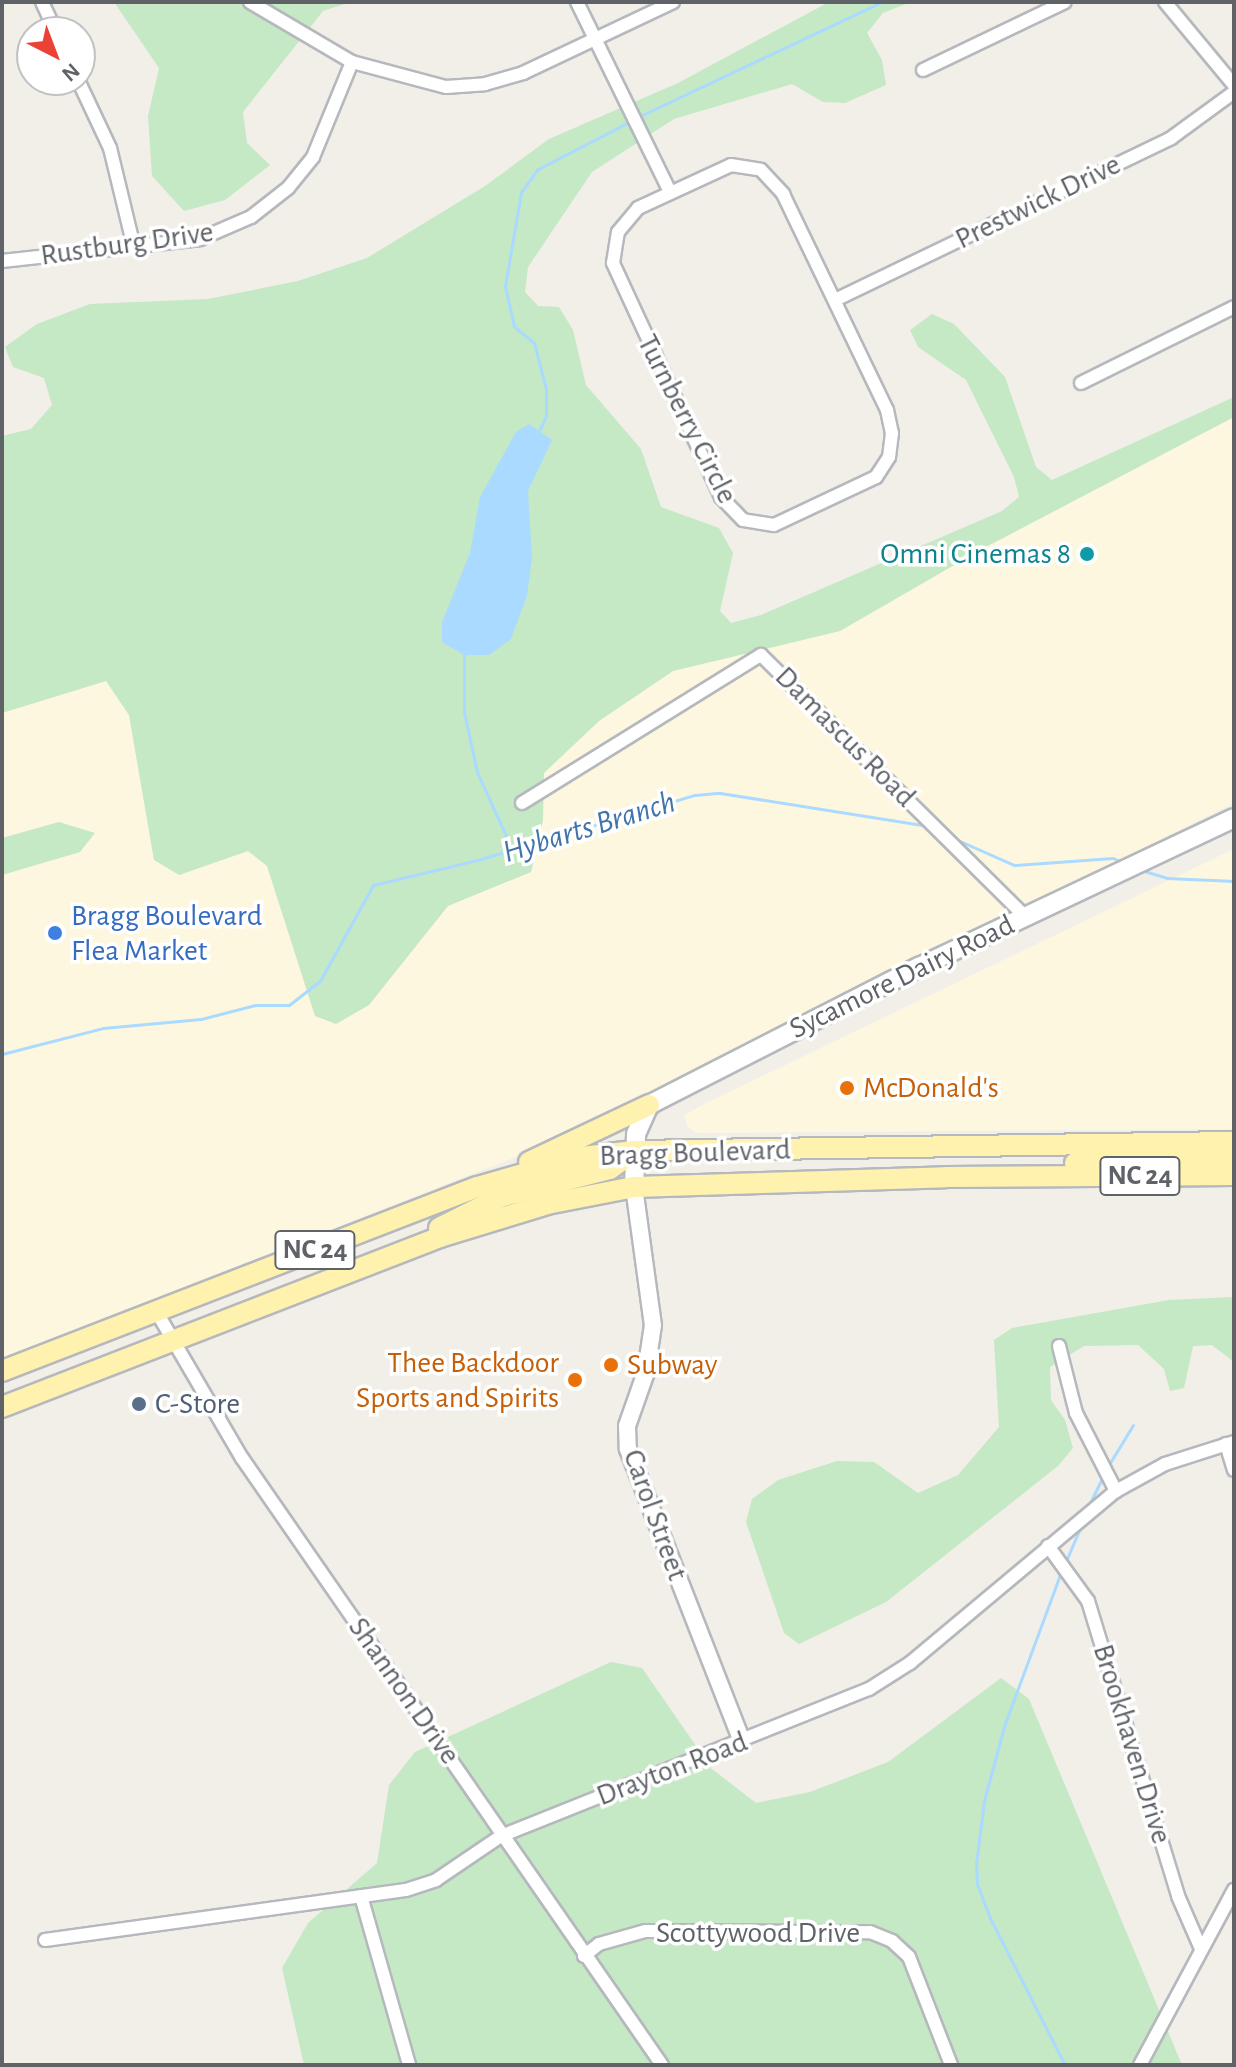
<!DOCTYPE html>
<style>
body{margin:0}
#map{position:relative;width:1236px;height:2067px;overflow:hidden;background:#f1efe8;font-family:"Alegreya Sans",sans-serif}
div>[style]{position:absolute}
.commercial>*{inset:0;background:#fef7e0}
.green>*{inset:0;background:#c5e8c5}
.water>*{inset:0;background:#aadaff}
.stream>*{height:3px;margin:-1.5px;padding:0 1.5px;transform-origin:1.5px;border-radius:1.5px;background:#aadaff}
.roads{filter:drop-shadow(2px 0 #b5b8bc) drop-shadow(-2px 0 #b5b8bc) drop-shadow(0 2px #b5b8bc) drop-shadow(0 -2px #b5b8bc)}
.minor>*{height:12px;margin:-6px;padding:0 6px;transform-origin:6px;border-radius:6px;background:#fff}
.tertiary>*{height:16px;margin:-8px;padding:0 8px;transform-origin:8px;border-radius:8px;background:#fff}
.secondary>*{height:18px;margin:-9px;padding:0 9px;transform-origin:9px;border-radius:9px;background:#fff}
.primary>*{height:20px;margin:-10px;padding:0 10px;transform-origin:10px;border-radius:10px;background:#fff2af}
.dots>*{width:22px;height:22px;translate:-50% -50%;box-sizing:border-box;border:4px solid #fff;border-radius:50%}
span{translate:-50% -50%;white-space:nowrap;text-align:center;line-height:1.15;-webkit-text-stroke:7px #fff;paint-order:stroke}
.shield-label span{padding:2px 6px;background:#fff;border:2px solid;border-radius:6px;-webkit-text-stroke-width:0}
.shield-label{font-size:28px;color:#5f6368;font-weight:700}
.street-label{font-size:30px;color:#5f6368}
.culture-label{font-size:30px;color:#0d838f}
.right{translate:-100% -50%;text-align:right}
.shop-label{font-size:30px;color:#366cbe}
.left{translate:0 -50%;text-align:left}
.food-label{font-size:30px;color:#c56008}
.service-label{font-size:30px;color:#4e5e75}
.water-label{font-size:32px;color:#4174aa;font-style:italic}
.frame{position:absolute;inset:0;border:4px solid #5f6368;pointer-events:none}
.north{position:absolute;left:16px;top:16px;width:80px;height:80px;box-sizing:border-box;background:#fff;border:2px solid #bfc1c3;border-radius:50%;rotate:138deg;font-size:22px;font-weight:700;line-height:32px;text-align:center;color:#5f6368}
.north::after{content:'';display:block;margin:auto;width:28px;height:36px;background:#ea4335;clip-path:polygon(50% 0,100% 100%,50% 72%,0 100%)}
</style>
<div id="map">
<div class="commercial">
<i style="clip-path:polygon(1234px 417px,1234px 803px,539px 1148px,2px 1358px,2px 875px,80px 852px,59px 822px,2px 838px,2px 713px,106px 681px,129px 715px,154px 860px,180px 875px,248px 851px,267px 866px,315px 1016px,411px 951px,448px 906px,531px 872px,543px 820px,544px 773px,599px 721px,673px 671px,840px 631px,982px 549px)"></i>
<i style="clip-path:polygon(1234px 849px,1234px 1129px,697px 1133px,687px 1126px,684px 1116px,700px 1106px)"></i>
</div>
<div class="green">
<i style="clip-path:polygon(114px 2px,351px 2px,323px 11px,243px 112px,247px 143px,270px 165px,225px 200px,184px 211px,152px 176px,148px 116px,159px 68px)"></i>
<i style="clip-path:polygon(829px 2px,911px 2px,883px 13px,867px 33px,882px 60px,886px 85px,845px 103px,823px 102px,792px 84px,674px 119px,592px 172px,528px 267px,525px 292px,538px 306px,559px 307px,573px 330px,586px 385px,641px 449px,661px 507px,719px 528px,733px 553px,720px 611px,731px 623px,761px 615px,1002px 511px,1019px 497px,1014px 477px,966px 380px,918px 347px,910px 330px,932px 314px,954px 324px,1005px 377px,1036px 467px,1052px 480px,1234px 397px,1234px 417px,982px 549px,840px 631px,673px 671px,599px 721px,544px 773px,543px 820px,531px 872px,448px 906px,369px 1005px,336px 1024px,315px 1016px,267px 866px,248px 851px,179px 875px,154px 860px,129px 715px,106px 681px,2px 713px,2px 436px,31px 429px,52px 405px,44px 378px,13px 367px,5px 347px,37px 324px,90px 304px,208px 299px,298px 281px,367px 258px,485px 186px,549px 139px,678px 83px)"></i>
<i style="clip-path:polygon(59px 822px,95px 833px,80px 852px,2px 875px,2px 838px)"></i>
<i style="clip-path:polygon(1234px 1297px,1234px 1362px,1212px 1345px,1193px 1346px,1184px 1388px,1170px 1391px,1164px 1369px,1138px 1345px,1084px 1346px,1050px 1367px,1051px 1400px,1065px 1420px,1073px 1448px,1058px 1466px,886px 1602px,799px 1644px,784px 1633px,746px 1522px,752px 1499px,778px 1480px,837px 1461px,874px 1462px,918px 1493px,958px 1475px,999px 1427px,994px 1340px,1012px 1328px,1169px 1300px)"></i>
<i style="clip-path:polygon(611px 1662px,642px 1668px,712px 1769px,756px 1803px,810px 1792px,888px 1762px,1001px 1678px,1029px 1699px,1182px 2065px,304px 2065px,282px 1968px,308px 1923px,377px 1863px,389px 1785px,415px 1752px)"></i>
</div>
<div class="water">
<i style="clip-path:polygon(529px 424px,552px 440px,528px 491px,532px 558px,527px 596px,511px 639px,489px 655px,464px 655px,442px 642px,442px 622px,470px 553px,480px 497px,516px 432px)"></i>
</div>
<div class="stream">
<i style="left:638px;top:117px;width:269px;rotate:-25.3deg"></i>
<i style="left:539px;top:431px;width:17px;rotate:-65deg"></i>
<i style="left:546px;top:416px;width:27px;rotate:-90deg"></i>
<i style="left:546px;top:389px;width:48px;rotate:-104.6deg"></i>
<i style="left:534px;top:343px;width:26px;rotate:-140deg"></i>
<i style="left:514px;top:326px;width:41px;rotate:-102.7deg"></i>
<i style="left:505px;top:286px;width:95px;rotate:-80.3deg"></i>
<i style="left:521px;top:192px;width:29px;rotate:-54deg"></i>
<i style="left:538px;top:169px;width:105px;rotate:-27.3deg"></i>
<i style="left:464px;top:655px;width:57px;rotate:90deg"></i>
<i style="left:464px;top:712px;width:61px;rotate:77.8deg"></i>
<i style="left:477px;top:772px;width:85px;rotate:65.6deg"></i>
<i style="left:953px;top:838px;width:67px;rotate:23.9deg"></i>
<i style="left:1014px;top:865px;width:99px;rotate:-4deg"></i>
<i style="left:1113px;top:858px;width:10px;rotate:24deg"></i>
<i style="left:1141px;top:870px;width:27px;rotate:17deg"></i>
<i style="left:1167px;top:878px;width:67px;rotate:2.6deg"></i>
<i style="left:2px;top:1054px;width:104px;rotate:-14.4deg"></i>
<i style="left:103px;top:1028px;width:98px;rotate:-5.2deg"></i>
<i style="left:201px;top:1019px;width:56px;rotate:-14.5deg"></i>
<i style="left:255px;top:1005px;width:34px"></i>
<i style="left:289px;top:1005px;width:39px;rotate:-38deg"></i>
<i style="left:320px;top:981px;width:110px;rotate:-61.1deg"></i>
<i style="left:373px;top:885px;width:111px;rotate:-13.5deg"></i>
<i style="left:481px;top:859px;width:223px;rotate:-16.7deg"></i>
<i style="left:695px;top:795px;width:25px;rotate:-5deg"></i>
<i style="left:720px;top:793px;width:211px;rotate:9deg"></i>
<i style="left:1108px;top:1466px;width:48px;rotate:-58.6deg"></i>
<i style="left:1087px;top:1509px;width:37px;rotate:-64deg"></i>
<i style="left:1066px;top:1561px;width:36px;rotate:-67deg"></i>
<i style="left:1061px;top:1572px;width:161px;rotate:110.3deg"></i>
<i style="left:1005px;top:1723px;width:81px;rotate:105.1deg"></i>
<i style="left:984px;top:1801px;width:64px;rotate:97.2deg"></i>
<i style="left:976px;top:1864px;width:20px;rotate:87deg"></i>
<i style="left:977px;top:1884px;width:39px;rotate:69deg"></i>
<i style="left:991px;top:1920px;width:163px;rotate:63deg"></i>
</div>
<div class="roads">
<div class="minor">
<i style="left:42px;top:2px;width:33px;rotate:65deg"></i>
<i style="left:250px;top:2px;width:118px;rotate:30.5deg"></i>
<i style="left:352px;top:62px;width:97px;rotate:14.9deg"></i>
<i style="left:446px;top:87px;width:39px;rotate:-4deg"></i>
<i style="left:485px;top:84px;width:40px;rotate:-16deg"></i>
<i style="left:523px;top:73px;width:166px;rotate:-25.3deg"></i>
<i style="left:577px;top:2px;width:212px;rotate:63.9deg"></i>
<i style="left:1165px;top:2px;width:108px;rotate:50.3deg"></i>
<i style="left:923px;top:70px;width:157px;rotate:-25.6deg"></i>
<i style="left:78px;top:80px;width:75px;rotate:64.8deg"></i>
<i style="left:110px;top:148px;width:102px;rotate:76.4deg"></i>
<i style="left:731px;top:165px;width:30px;rotate:9deg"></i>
<i style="left:761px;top:170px;width:33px;rotate:47deg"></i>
<i style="left:783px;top:194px;width:240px;rotate:64.3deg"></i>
<i style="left:887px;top:410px;width:24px;rotate:78deg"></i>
<i style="left:892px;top:433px;width:24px;rotate:97deg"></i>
<i style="left:889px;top:457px;width:24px;rotate:123deg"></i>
<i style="left:876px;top:477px;width:113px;rotate:154.8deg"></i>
<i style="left:774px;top:525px;width:31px;rotate:-171deg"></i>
<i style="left:743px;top:520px;width:32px;rotate:-134deg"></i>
<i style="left:721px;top:497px;width:258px;rotate:-114.8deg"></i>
<i style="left:613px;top:263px;width:31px;rotate:-81deg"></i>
<i style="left:618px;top:232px;width:31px;rotate:-50deg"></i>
<i style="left:638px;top:208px;width:102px;rotate:-24.8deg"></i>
<i style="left:2px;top:261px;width:199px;rotate:-6.3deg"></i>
<i style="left:200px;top:239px;width:56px;rotate:-23.3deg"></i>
<i style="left:251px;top:217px;width:47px;rotate:-38.1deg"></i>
<i style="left:288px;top:188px;width:40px;rotate:-51deg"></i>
<i style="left:313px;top:157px;width:103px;rotate:-67.7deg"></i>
<i style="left:835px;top:300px;width:373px;rotate:-25.7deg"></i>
<i style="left:1171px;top:138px;width:78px;rotate:-36.1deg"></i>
<i style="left:1081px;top:383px;width:171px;rotate:-26.4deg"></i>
<i style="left:522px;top:803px;width:281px;rotate:-31.8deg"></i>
<i style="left:761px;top:655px;width:371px;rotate:44.7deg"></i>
<i style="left:156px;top:1311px;width:170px;rotate:59.7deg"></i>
<i style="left:242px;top:1458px;width:738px;rotate:55.32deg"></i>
<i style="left:1059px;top:1346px;width:69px;rotate:75.8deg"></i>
<i style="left:1076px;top:1413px;width:88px;rotate:62.9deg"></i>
<i style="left:1226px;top:1444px;width:27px;rotate:73deg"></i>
<i style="left:1048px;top:1546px;width:68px;rotate:54deg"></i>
<i style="left:1088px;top:1601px;width:308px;rotate:73deg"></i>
<i style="left:1178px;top:1896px;width:58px;rotate:66.5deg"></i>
<i style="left:361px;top:1896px;width:176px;rotate:74.1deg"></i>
<i style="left:45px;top:1940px;width:364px;rotate:-7.9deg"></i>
<i style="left:406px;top:1890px;width:32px;rotate:-18deg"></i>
<i style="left:436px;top:1880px;width:78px;rotate:-34.1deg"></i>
<i style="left:501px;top:1836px;width:396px;rotate:-21.8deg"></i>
<i style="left:869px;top:1689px;width:49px;rotate:-32.4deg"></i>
<i style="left:910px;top:1663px;width:268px;rotate:-39.9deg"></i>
<i style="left:1116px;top:1491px;width:56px;rotate:-28.9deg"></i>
<i style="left:1165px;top:1464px;width:72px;rotate:-17.7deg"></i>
<i style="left:584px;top:1956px;width:19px;rotate:-39deg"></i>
<i style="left:599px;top:1944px;width:48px;rotate:-15.8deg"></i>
<i style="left:645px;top:1931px;width:225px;rotate:0.3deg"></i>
<i style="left:870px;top:1932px;width:24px;rotate:22deg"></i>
<i style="left:892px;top:1941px;width:23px;rotate:43deg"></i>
<i style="left:909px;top:1957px;width:116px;rotate:68.7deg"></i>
<i style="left:1140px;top:2065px;width:199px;rotate:-61.8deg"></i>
</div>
<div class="tertiary">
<i style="left:634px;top:1187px;width:139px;rotate:82.2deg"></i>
<i style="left:653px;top:1325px;width:48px;rotate:98.5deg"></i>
<i style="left:646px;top:1372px;width:57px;rotate:109.4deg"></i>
<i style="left:627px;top:1426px;width:23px;rotate:88deg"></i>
<i style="left:628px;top:1449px;width:313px;rotate:68.7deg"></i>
</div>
<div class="secondary">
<i style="left:634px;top:1187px;width:53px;rotate:-87.8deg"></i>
<i style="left:636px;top:1134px;width:32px;rotate:-66deg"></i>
<i style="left:649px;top:1105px;width:303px;rotate:-27.1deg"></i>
<i style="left:919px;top:967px;width:348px;rotate:-25.3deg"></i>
</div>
<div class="primary">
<i style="left:529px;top:1162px;width:133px;rotate:-25.4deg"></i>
<i style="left:1075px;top:1163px;width:159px;rotate:-1.1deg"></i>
<i style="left:439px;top:1228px;width:72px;rotate:-26.6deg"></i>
<i style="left:503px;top:1196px;width:110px;rotate:-14.2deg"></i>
<i style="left:610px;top:1169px;width:26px;rotate:-36deg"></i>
<i style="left:2px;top:1371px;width:509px;rotate:-21.17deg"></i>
<i style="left:477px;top:1187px;width:109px;rotate:-15.9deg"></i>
<i style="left:582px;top:1157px;width:52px;rotate:-6.6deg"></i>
<i style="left:634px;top:1151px;width:600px;rotate:-0.86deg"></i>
<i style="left:2px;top:1407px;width:470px;rotate:-21.2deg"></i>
<i style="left:440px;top:1237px;width:112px;rotate:-17.1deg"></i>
<i style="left:547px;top:1204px;width:89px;rotate:-11.1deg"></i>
<i style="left:634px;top:1187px;width:312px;rotate:-1.8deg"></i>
<i style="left:946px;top:1177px;width:288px;rotate:-0.4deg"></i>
</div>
</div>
<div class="dots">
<i style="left:1087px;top:554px;background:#0f9aa8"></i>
<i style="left:55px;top:933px;background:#3f7fe0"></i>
<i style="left:847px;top:1088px;background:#e8710a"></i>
<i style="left:611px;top:1365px;background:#e8710a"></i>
<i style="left:575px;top:1380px;background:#e8710a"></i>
<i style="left:139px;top:1404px;background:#5c6f8a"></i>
</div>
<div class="shield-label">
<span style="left:1140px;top:1176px">NC 24</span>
<span style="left:315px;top:1250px">NC 24</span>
</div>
<div class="street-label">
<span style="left:1038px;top:202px;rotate:-26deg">Prestwick Drive</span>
<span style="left:127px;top:244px;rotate:-8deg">Rustburg Drive</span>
<span style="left:687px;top:419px;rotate:63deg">Turnberry Circle</span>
<span style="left:845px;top:737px;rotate:45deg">Damascus Road</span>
<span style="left:902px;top:977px;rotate:-26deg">Sycamore Dairy Road</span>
<span style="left:695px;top:1153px;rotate:-2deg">Bragg Boulevard</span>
<span style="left:655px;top:1515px;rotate:70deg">Carol Street</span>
<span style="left:404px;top:1691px;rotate:55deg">Shannon Drive</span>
<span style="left:1132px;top:1744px;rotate:73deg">Brookhaven Drive</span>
<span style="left:672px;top:1769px;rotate:-21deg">Drayton Road</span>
<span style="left:758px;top:1933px">Scottywood Drive</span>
</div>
<div class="culture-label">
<span class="right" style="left:1071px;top:554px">Omni Cinemas 8</span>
</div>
<div class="shop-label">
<span class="left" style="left:71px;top:933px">Bragg Boulevard<br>Flea Market</span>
</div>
<div class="food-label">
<span class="left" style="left:863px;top:1088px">McDonald's</span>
<span class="right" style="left:559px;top:1380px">Thee Backdoor<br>Sports and Spirits</span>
<span class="left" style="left:627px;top:1365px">Subway</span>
</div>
<div class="service-label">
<span class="left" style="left:155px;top:1404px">C-Store</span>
</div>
<div class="water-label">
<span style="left:589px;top:827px;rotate:-17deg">Hybarts Branch</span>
</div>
<div class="frame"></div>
<div class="north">N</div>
</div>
